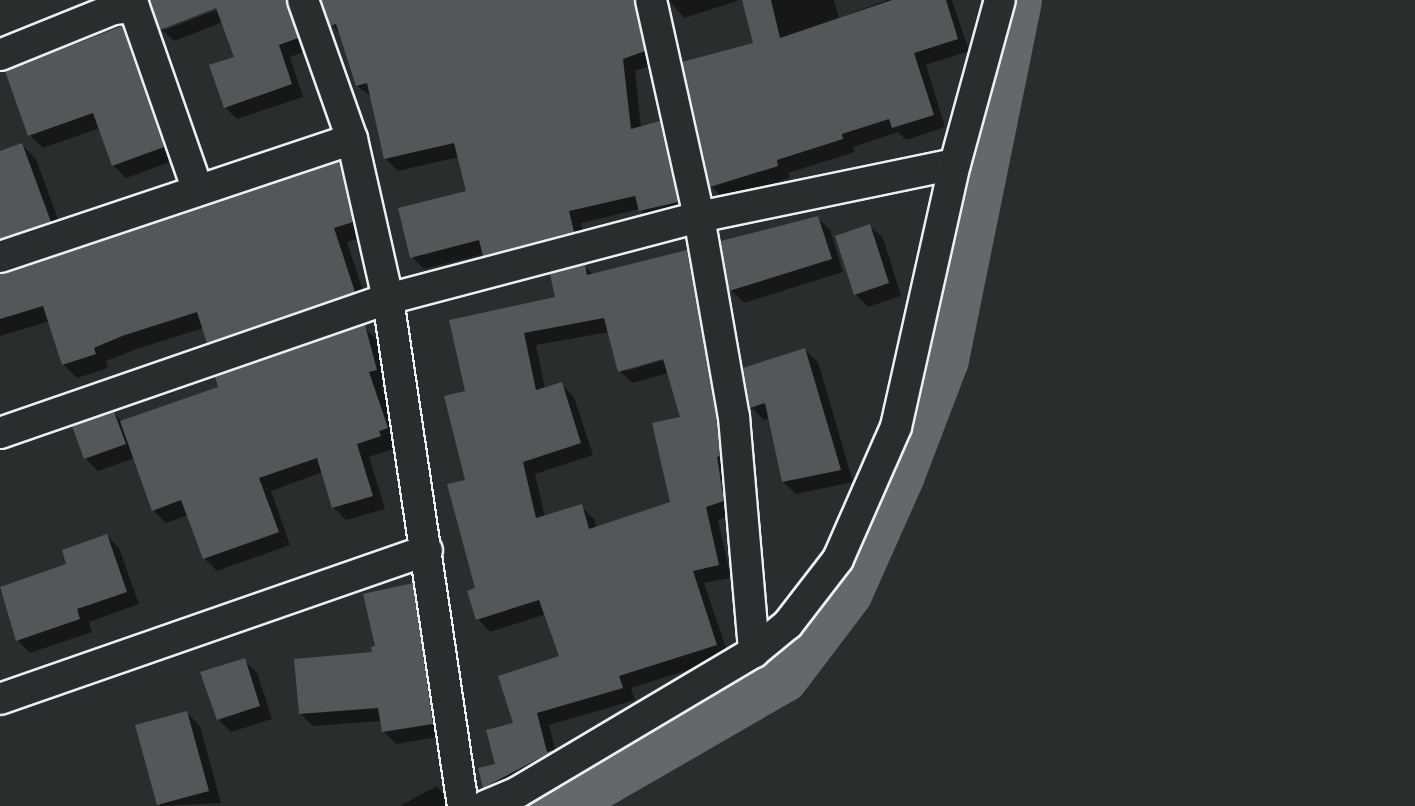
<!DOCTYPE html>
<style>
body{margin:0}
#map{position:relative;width:1415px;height:806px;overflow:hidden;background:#2a2d2e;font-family:Kalam,sans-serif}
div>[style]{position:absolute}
.shadow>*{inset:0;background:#0007}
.river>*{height:60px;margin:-30px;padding:0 30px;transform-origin:30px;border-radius:30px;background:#63686b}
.building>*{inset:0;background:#535759}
.roads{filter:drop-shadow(2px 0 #e8f1f8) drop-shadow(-2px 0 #e8f1f8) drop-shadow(0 2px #e8f1f8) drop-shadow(0 -2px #e8f1f8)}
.minor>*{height:30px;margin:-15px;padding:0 15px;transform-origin:15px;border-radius:15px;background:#2a2d2e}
span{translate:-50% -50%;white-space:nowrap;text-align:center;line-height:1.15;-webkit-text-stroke:6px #2a2d2e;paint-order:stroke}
</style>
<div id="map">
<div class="shadow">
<i style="clip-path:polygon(evenodd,148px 0,304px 0,309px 50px,290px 57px,303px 97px,237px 119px,225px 107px,236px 58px,223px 22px,174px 41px,161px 29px,148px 0,223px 4px,224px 7px,165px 30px,165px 26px,223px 4px)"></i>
<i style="clip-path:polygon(321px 0,651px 0,656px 64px,635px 71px,641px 128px,660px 122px,672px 135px,689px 214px,653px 222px,640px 209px,581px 223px,586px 244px,497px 267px,484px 254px,424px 269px,412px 257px,468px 192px,459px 157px,398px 171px,385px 158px,372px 97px,357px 86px,340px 34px,332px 25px)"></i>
<i style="clip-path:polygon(669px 0,740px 0,684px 18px)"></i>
<i style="clip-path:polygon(744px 0,834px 0,839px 18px,887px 0,952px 0,969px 51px,926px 65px,945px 127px,906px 140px,898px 132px,853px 147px,855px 152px,788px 173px,790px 178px,724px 199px,711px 186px,755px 44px)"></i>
<i style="clip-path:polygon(122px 27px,135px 40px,176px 160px,126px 178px,113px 165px,100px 128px,43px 148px,30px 135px)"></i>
<i style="clip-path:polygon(22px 145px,36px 159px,64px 236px,0 263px,0 153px)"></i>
<i style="clip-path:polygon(339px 163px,353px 177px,366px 236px,347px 242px,368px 306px,222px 356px,208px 343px,203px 328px,137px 349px,106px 361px,108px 368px,77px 378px,63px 364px,50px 321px,0 336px,0 275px)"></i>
<i style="clip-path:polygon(817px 217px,830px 230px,843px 272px,744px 303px,731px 290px)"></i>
<i style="clip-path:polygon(870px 226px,883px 238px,901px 296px,868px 307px,855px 294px)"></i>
<i style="clip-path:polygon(evenodd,687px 252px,699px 265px,736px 514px,718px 520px,731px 578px,704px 583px,729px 657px,631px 688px,635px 700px,549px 725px,556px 753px,497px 800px,485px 787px,480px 769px,497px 765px,515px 724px,561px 657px,546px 614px,490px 632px,478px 619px,466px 481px,467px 392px,585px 266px,593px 275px,687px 252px,609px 332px,620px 371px,632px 383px,669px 373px,682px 418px,672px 503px,597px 528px,594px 519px,581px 506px,545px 517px,535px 474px,593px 455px,574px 397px,561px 384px,545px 389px,536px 345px,609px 332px,687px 252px,670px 356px,670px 358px,626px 371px,626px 368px,670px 356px)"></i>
<i style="clip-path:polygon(364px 327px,377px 340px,389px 382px,381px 385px,400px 441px,391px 444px,393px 449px,369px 457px,385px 509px,346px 520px,334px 508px,323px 472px,271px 491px,290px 545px,217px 571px,204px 558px,188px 515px,166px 523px,153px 510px,135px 458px,98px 471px,85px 458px,114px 413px,122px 422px,220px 388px)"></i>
<i style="clip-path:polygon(805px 350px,818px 362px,853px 482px,796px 494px,783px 482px,770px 418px,764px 420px,751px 407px)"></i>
<i style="clip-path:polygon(107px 536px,119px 548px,139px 604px,89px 622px,92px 632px,30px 653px,18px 641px,0 589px,68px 565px)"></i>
<i style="clip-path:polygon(412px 584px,425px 597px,445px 736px,396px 744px,383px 731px,381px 721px,313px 726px,300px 713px,373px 654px)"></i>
<i style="clip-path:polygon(244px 660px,257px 673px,272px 719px,231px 732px,218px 719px)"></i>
<i style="clip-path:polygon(187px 713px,200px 726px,221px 803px,160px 806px)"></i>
<i style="clip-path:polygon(437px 786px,452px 806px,400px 806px)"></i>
</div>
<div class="river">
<i style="left:551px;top:806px;width:264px;rotate:-30deg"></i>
<i style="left:780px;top:674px;width:104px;rotate:-52.8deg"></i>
<i style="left:843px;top:591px;width:128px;rotate:-66deg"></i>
<i style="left:895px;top:474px;width:123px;rotate:-69.1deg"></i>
<i style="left:939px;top:359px;width:366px;rotate:-78.5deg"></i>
</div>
<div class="building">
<i style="clip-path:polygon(150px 0,286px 0,298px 38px,279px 45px,292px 84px,224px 108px,209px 65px,234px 57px,216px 8px,160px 30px)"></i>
<i style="clip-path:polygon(321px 0,634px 0,645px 51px,623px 59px,631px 129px,660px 121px,678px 202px,639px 211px,635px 196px,569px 211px,574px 232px,483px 256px,479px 240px,410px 258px,398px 208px,466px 191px,454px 143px,384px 159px,367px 83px,356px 86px,336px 24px,330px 26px)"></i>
<i style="clip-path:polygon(742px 0,771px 0,780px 38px,892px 0,946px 0,958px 39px,914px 53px,934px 115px,892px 128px,889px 119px,842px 134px,843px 139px,777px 160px,778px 166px,710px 187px,682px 62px,753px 43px)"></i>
<i style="clip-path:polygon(122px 26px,164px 147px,112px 166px,93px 113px,28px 136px,5px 71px)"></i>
<i style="clip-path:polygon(22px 143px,51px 222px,0 239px,0 151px)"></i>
<i style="clip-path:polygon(339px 161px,353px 222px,334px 228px,355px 292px,207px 343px,197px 312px,122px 336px,94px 348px,96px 354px,62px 365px,43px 306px,0 319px,0 274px)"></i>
<i style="clip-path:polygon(818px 216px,832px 259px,729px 291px,721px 241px)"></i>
<i style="clip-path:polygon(870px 224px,889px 283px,854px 295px,835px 236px)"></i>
<i style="clip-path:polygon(evenodd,687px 250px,717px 419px,720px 456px,717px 457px,724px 501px,706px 507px,719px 565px,693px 571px,717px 645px,619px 676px,623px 688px,537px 713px,547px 752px,555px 750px,483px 788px,478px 768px,495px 764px,486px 730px,513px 723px,498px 676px,559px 656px,539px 600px,476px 620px,467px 591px,475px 588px,447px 484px,465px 480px,444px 396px,465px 391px,449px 320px,555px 297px,550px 274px,585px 265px,587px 275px,687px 250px,604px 318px,618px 372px,663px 359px,680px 417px,652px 423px,670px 502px,589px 529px,582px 504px,536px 518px,523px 462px,581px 443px,562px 382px,536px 390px,524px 333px,604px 318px)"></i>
<i style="clip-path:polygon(365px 325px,377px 370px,369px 372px,388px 428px,379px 431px,381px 436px,357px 444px,373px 496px,332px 508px,317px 458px,259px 478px,279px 532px,203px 559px,181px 500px,152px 511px,120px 421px,218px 387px,215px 377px)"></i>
<i style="clip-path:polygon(805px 348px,841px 470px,782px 482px,765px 403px,750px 408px,743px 368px)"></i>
<i style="clip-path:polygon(114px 412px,126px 444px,84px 459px,72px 426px)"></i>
<i style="clip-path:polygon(107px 534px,127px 592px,77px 609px,80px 619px,16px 641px,0 587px,66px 564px,62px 550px)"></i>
<i style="clip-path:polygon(413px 583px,433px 724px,382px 732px,378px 708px,299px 714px,294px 659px,372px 652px,371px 647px,375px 646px,363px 594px)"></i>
<i style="clip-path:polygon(245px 658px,260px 706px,217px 720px,200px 672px)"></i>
<i style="clip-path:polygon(187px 711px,209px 791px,157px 805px,135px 725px)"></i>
</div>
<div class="roads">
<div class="minor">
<i style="left:303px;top:0;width:147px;rotate:70.6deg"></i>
<i style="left:352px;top:139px;width:164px;rotate:77.3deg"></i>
<i style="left:388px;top:299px;width:513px;rotate:81.59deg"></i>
<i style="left:651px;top:0;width:222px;rotate:77.5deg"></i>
<i style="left:699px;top:217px;width:203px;rotate:80.1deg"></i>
<i style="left:734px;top:417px;width:236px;rotate:85.1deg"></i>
<i style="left:0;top:55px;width:123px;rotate:-22deg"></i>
<i style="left:114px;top:9px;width:20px;rotate:-6deg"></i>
<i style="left:134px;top:7px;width:192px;rotate:70.8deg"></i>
<i style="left:0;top:257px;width:371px;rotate:-18.5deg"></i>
<i style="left:0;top:433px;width:410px;rotate:-19.1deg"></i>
<i style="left:388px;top:299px;width:322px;rotate:-14.8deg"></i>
<i style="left:699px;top:217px;width:261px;rotate:-11.7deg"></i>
<i style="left:0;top:699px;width:452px;rotate:-19.2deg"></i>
<i style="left:485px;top:806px;width:36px;rotate:-23deg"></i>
<i style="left:518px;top:792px;width:274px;rotate:-30.7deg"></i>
<i style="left:754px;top:652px;width:44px;rotate:-39.5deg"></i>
<i style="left:788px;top:624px;width:82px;rotate:-52.4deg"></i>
<i style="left:838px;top:559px;width:144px;rotate:-66.3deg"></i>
<i style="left:896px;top:427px;width:270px;rotate:-77.4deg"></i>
<i style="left:955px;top:164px;width:170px;rotate:-74.7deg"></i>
</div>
</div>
</div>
